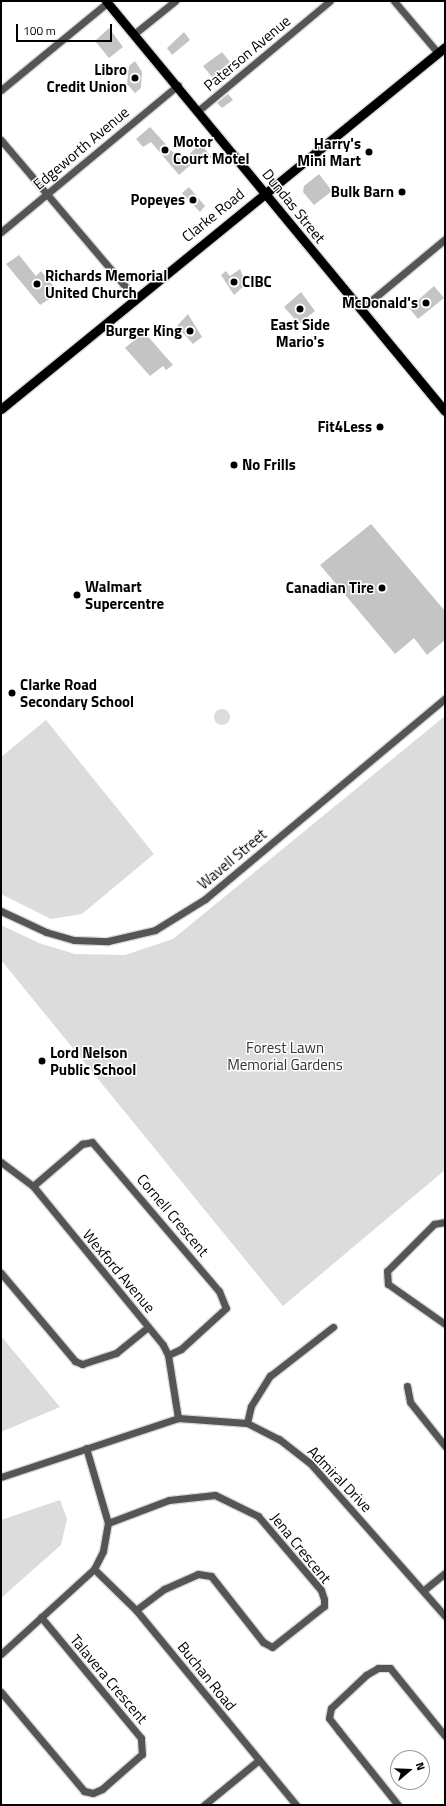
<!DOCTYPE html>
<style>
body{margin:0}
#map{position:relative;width:446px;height:1806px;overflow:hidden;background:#fff;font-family:"Titillium Web",sans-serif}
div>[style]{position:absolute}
.green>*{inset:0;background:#dcdcdc}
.round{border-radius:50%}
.building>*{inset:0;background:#c4c4c4}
.roads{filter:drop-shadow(1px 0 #dbdbdb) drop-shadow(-1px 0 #dbdbdb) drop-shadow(0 1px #dbdbdb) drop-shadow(0 -1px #dbdbdb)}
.minor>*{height:7px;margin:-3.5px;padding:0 3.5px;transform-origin:3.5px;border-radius:3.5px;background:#555}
.major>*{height:9px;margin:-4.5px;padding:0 4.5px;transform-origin:4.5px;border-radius:4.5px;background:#000}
.dots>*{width:11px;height:11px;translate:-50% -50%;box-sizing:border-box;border:2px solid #fff;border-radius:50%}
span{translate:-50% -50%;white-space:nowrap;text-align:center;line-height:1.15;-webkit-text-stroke:3px #fff;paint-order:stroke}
.street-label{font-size:15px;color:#000}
.poi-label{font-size:15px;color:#000;font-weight:700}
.right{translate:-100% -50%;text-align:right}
.left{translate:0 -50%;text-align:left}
.park-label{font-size:15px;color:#333}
.frame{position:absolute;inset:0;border:2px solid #000;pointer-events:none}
.north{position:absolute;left:390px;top:1750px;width:40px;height:40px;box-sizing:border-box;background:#fff;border:1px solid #999;border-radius:50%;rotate:71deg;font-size:11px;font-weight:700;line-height:16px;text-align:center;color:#000}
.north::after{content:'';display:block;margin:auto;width:14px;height:18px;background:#000;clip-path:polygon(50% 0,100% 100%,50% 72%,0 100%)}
.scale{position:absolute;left:16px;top:24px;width:96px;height:18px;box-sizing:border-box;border:2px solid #000;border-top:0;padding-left:5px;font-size:12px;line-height:14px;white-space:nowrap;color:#000;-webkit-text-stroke:3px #fff;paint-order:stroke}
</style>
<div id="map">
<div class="green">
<i class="round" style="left:214px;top:709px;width:16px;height:16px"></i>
<i style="clip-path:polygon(445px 716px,445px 1170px,283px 1306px,1px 960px,1px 925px,39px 943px,75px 954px,125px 955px,173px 939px)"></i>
<i style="clip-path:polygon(46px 720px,154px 854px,82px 914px,51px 919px,1px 894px,1px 757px)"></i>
<i style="clip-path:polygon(1px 1336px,60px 1407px,1px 1432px)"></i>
<i style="clip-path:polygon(60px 1500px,67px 1519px,61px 1545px,1px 1598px,1px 1520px)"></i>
</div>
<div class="building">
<i style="clip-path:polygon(109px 28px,123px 47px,109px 58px,95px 41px)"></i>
<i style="clip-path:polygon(184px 32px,190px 40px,172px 55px,167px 48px)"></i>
<i style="clip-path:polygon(222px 52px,230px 62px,212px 77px,203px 66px)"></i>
<i style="clip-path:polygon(135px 61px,142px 72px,141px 88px,135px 93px,127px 84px,129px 66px)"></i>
<i style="clip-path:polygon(228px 94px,233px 100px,222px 108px,217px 103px)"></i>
<i style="clip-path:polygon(150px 127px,182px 162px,200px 143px,213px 159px,203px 154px,179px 175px,151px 142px,143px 147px,136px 139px)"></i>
<i style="clip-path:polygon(319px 174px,332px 191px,314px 205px,303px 192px,304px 186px)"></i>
<i style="clip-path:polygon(189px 187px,205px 206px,200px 212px,182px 193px)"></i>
<i style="clip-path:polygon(19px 255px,36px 276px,41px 271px,59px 293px,40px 305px,6px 264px)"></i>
<i style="clip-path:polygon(240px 269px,246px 284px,234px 295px,221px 275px,226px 271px,230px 276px)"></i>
<i style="clip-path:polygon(434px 286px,444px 298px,418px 319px,409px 308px)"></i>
<i style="clip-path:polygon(301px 292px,315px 311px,299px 324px,284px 307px)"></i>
<i style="clip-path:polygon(188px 314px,202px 337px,193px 344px,177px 326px)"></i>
<i style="clip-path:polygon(144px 332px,173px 365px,166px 370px,163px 366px,150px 376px,125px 348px)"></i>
<i style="clip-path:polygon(371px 524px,445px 611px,445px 640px,427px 655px,414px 638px,395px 654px,320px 565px)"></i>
</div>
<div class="roads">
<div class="minor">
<i style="left:394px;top:1px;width:68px;rotate:49.8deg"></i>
<i style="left:134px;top:34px;width:53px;rotate:-38.8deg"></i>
<i style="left:1px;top:90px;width:137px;rotate:-39.4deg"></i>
<i style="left:199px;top:110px;width:170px;rotate:-39.8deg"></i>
<i style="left:1px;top:140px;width:206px;rotate:49.7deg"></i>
<i style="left:1px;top:232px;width:230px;rotate:-39.7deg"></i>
<i style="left:361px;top:309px;width:109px;rotate:-39.8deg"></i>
<i style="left:1px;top:911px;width:50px;rotate:25deg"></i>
<i style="left:46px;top:932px;width:29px;rotate:16deg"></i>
<i style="left:74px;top:940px;width:34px;rotate:2deg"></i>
<i style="left:108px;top:941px;width:48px;rotate:-13.2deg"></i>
<i style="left:155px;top:930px;width:59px;rotate:-31.8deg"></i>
<i style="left:205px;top:899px;width:313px;rotate:-39.9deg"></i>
<i style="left:1px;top:1162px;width:40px;rotate:37deg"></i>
<i style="left:33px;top:1186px;width:205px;rotate:50.7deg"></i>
<i style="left:163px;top:1345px;width:11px;rotate:63deg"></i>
<i style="left:168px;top:1355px;width:64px;rotate:81deg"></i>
<i style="left:33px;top:1186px;width:65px;rotate:-40.6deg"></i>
<i style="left:82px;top:1144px;width:10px;rotate:-11deg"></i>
<i style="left:92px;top:1142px;width:196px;rotate:49.6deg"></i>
<i style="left:219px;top:1291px;width:18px;rotate:68deg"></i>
<i style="left:226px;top:1308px;width:61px;rotate:137.7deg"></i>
<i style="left:181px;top:1349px;width:14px;rotate:155deg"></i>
<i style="left:445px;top:1222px;width:11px;rotate:170deg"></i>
<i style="left:434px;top:1224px;width:66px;rotate:135deg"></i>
<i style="left:387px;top:1271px;width:13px;rotate:86deg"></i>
<i style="left:388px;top:1284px;width:70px;rotate:35.1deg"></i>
<i style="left:1px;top:1273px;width:115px;rotate:49.9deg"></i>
<i style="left:75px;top:1361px;width:8px;rotate:23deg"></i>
<i style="left:82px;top:1364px;width:36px;rotate:-18deg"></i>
<i style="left:116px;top:1353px;width:41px;rotate:-39.1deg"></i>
<i style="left:407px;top:1386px;width:16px;rotate:79deg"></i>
<i style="left:410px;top:1402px;width:56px;rotate:51.5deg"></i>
<i style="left:247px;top:1423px;width:17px;rotate:-77deg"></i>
<i style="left:251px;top:1406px;width:36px;rotate:-58deg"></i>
<i style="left:270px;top:1376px;width:80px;rotate:-37.9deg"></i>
<i style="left:1px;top:1477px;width:187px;rotate:-18.4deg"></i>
<i style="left:178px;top:1418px;width:69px;rotate:4.1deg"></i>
<i style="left:247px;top:1423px;width:36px;rotate:27deg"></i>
<i style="left:279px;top:1439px;width:39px;rotate:38deg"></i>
<i style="left:310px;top:1463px;width:204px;rotate:48.6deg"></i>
<i style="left:108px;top:1523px;width:65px;rotate:-20.7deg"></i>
<i style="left:169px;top:1500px;width:46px;rotate:-6.2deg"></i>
<i style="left:215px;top:1495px;width:48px;rotate:26deg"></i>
<i style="left:258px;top:1516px;width:97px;rotate:49.6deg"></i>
<i style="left:321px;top:1590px;width:9px;rotate:72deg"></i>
<i style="left:324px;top:1599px;width:7px;rotate:90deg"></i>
<i style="left:324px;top:1606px;width:66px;rotate:141.7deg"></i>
<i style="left:272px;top:1647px;width:10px;rotate:-151deg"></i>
<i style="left:263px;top:1642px;width:84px;rotate:-128.2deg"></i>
<i style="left:211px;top:1576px;width:13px;rotate:-171deg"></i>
<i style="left:198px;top:1574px;width:37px;rotate:156deg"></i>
<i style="left:164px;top:1589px;width:35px;rotate:143deg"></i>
<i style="left:94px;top:1569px;width:59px;rotate:44.3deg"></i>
<i style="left:136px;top:1610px;width:252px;rotate:50.6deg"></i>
<i style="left:424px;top:1590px;width:27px;rotate:-39deg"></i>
<i style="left:1px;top:1654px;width:126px;rotate:-42.4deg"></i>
<i style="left:94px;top:1569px;width:20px;rotate:-63deg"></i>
<i style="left:103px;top:1551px;width:28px;rotate:-80deg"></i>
<i style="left:108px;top:1523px;width:78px;rotate:-106.3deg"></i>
<i style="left:1px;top:1692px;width:129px;rotate:50deg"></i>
<i style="left:84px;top:1791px;width:9px;rotate:13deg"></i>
<i style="left:93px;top:1793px;width:10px;rotate:-24deg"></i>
<i style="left:102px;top:1789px;width:53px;rotate:-41.2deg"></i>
<i style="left:142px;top:1754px;width:16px;rotate:-94deg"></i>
<i style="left:141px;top:1738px;width:157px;rotate:-129.6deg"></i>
<i style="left:204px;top:1805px;width:71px;rotate:-39.3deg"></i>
<i style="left:398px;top:1805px;width:95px;rotate:-128.6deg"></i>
<i style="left:339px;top:1731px;width:16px;rotate:-128deg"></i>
<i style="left:329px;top:1718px;width:10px;rotate:-79deg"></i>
<i style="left:331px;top:1708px;width:48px;rotate:-43.3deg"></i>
<i style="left:366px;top:1675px;width:14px;rotate:-30deg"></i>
<i style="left:378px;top:1668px;width:12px"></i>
<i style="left:390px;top:1668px;width:87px;rotate:51deg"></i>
</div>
<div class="major">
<i style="left:106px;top:1px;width:532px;rotate:50.42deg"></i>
<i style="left:1px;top:409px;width:573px;rotate:-39.19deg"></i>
</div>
</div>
<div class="dots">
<i style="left:135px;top:78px;background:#000"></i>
<i style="left:165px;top:150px;background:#000"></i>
<i style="left:369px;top:152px;background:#000"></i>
<i style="left:402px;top:192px;background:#000"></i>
<i style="left:193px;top:200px;background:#000"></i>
<i style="left:234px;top:282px;background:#000"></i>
<i style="left:37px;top:284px;background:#000"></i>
<i style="left:426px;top:303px;background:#000"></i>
<i style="left:300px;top:309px;background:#000"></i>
<i style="left:190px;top:331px;background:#000"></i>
<i style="left:380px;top:427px;background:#000"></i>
<i style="left:234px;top:465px;background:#000"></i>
<i style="left:382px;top:588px;background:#000"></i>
<i style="left:77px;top:595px;background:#000"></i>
<i style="left:12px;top:693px;background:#000"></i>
<i style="left:42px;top:1061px;background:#000"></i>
</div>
<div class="street-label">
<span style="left:247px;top:53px;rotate:-40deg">Paterson Avenue</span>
<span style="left:81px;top:148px;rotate:-40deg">Edgeworth Avenue</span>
<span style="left:294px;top:206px;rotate:51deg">Dundas Street</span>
<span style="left:213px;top:215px;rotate:-39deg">Clarke Road</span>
<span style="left:232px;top:859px;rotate:-40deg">Wavell Street</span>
<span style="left:173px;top:1215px;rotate:50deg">Cornell Crescent</span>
<span style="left:119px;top:1271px;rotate:50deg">Wexford Avenue</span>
<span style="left:340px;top:1479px;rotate:46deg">Admiral Drive</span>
<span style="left:301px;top:1548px;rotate:51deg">Jena Crescent</span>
<span style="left:207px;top:1676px;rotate:51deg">Buchan Road</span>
<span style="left:109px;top:1679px;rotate:50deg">Talavera Crescent</span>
</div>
<div class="poi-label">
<span class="right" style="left:127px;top:78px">Libro<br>Credit Union</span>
<span class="left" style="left:173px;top:150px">Motor<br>Court Motel</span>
<span class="right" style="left:361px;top:152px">Harry's<br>Mini Mart</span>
<span class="right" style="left:394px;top:192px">Bulk Barn</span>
<span class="right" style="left:185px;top:200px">Popeyes</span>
<span class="left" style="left:45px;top:284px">Richards Memorial<br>United Church</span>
<span class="left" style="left:242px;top:282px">CIBC</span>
<span class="right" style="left:418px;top:303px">McDonald's</span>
<span style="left:300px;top:333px">East Side<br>Mario's</span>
<span class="right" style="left:182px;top:331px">Burger King</span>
<span class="right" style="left:372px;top:427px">Fit4Less</span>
<span class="left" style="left:242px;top:465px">No Frills</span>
<span class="left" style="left:85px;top:595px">Walmart<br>Supercentre</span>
<span class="right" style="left:374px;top:588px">Canadian Tire</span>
<span class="left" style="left:20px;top:693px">Clarke Road<br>Secondary School</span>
<span class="left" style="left:50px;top:1061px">Lord Nelson<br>Public School</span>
</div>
<div class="park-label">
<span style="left:285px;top:1056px">Forest Lawn<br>Memorial Gardens</span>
</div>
<div class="frame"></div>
<div class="north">N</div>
<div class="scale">100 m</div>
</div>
